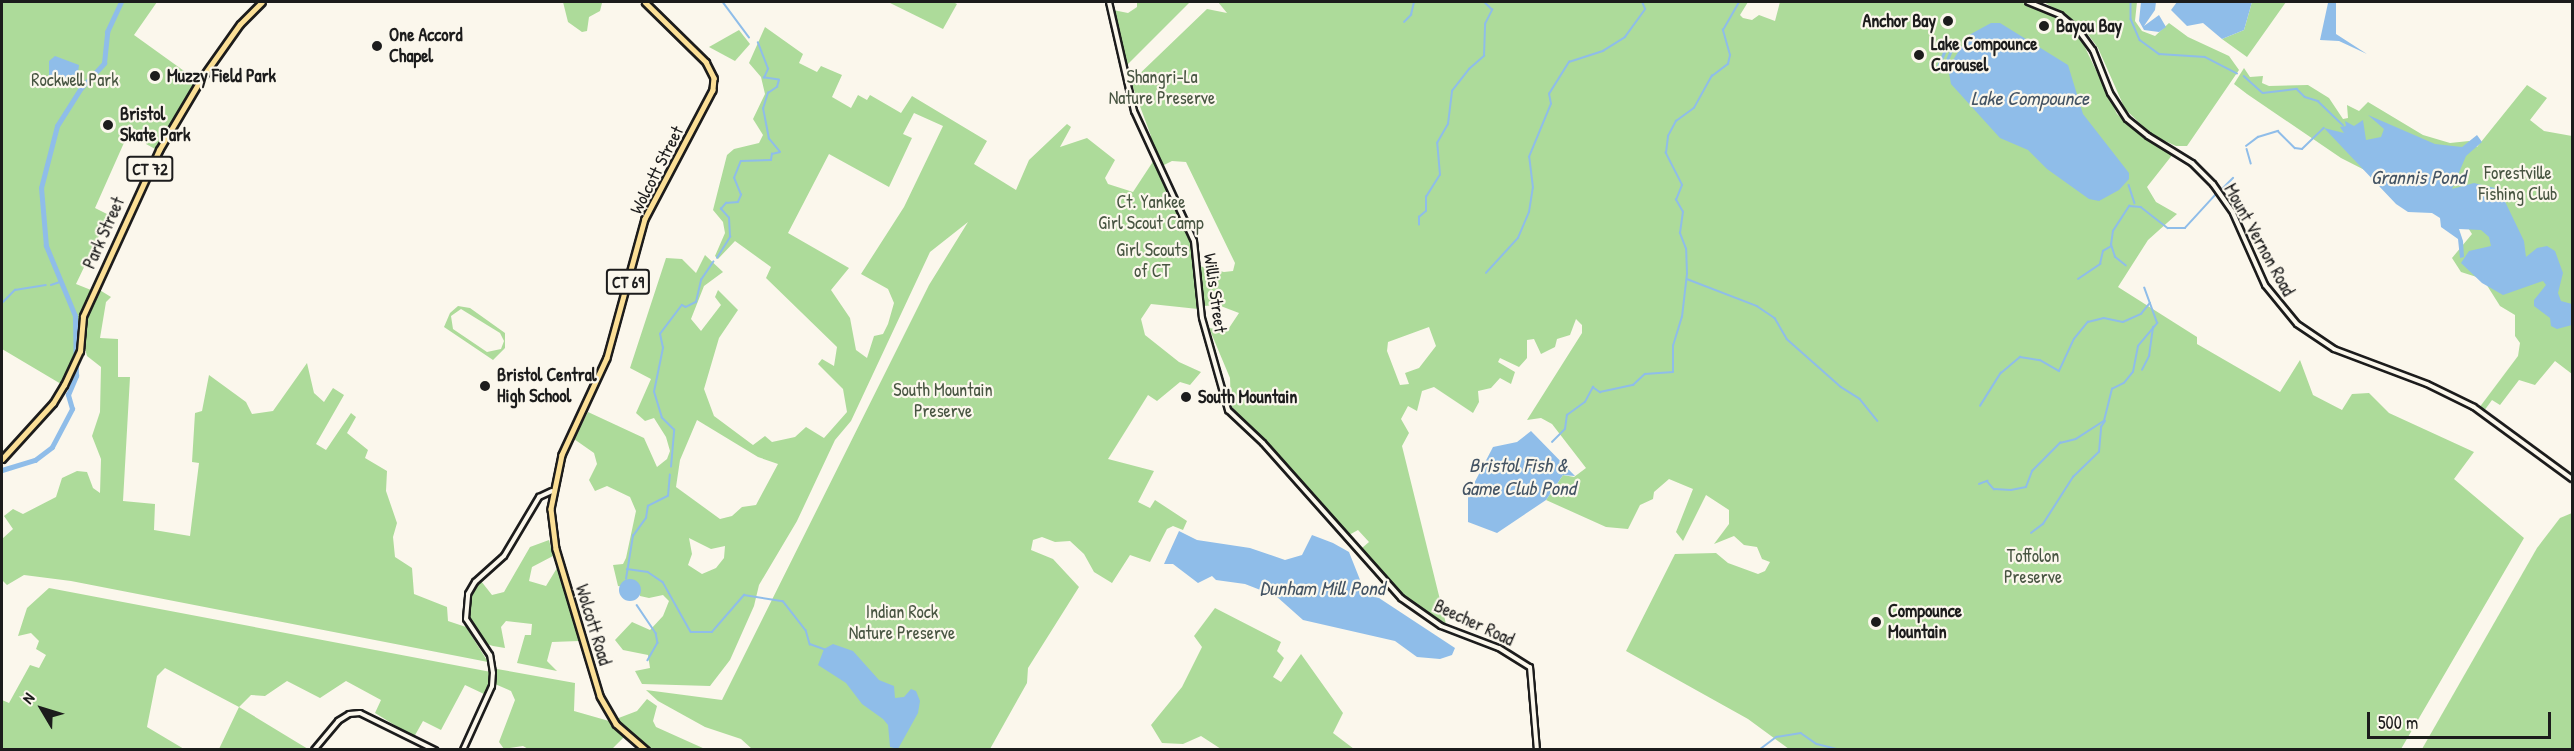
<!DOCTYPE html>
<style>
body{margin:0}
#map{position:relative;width:2574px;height:751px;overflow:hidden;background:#fbf7ec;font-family:"Patrick Hand",sans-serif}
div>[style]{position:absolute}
.green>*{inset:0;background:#addb9a}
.water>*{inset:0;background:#8fbde9}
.round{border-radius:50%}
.stream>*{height:1.5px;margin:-0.75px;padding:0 0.75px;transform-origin:0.75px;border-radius:0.75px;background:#8fbde9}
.canal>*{height:3px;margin:-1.5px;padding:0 1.5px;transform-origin:1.5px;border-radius:1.5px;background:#8fbde9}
.river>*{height:4.5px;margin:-2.25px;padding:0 2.25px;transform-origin:2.25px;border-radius:2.25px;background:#8fbde9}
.roads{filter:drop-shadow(2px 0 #1c1c1c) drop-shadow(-2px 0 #1c1c1c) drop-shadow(0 2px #1c1c1c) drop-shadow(0 -2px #1c1c1c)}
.secondary>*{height:4px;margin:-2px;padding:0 2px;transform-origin:2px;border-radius:2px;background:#fbf7ec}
.primary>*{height:4.5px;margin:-2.25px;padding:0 2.25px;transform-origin:2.25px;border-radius:2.25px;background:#fbdf96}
.trunk>*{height:5px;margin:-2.5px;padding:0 2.5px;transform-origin:2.5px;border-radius:2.5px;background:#fbdf96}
.dots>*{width:16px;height:16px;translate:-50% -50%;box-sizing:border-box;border:3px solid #fbf7ec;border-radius:50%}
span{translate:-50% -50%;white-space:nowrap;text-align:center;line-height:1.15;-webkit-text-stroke:4.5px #fbf7ec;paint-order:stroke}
.shield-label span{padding:2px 4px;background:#fbf7ec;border:2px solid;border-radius:4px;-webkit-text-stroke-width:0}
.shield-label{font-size:16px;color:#1c1c1c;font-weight:700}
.poi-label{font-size:18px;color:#1c1c1c;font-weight:700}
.right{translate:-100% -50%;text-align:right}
.left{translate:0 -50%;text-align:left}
.park-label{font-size:18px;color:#485542}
.street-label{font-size:18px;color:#1c1c1c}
.water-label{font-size:20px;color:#445464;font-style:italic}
.frame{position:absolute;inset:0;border:3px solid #1c1c1c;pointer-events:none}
.north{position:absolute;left:12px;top:679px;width:60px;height:60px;-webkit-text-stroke:4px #fbf7ec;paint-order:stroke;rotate:308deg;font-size:16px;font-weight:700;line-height:24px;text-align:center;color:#1c1c1c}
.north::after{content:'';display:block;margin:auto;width:21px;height:27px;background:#1c1c1c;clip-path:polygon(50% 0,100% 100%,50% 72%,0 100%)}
.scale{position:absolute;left:2367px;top:712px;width:184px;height:27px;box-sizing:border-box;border:3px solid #1c1c1c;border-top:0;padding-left:8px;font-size:18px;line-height:21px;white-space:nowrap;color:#1c1c1c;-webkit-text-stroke:4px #fbf7ec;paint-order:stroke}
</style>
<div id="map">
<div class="green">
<i style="clip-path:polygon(2px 2px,157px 2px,134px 35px,198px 81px,157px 150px,146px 144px,148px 136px,131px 127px,95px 208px,109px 215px,76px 284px,91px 290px,81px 317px,76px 353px,61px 384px,2px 349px)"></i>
<i style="clip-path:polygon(563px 2px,602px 2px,602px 3px,600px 11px,589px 17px,587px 31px,582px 32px,568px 22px)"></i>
<i style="clip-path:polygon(888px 2px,953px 2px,957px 4px,943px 29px)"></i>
<i style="clip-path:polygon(1137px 2px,1190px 2px,1126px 66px,1113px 10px,1128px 13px,1137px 7px)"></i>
<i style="clip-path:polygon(evenodd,1218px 2px,1748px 2px,1740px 15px,1743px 18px,1752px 20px,1759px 15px,1775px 21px,1780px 2px,2017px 2px,2034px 5px,2057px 16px,2080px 37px,2117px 114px,2142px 137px,2173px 154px,2147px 187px,2156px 202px,2177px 214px,2148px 240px,2118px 287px,2197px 337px,2197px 344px,2280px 392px,2300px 360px,2313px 395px,2342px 410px,2352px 394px,2369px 393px,2389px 413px,2474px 452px,2454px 479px,2524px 538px,2401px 749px,1789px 749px,1748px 719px,1626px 651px,1675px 554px,1716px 553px,1728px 563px,1758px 574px,1765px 571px,1770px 562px,1762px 559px,1757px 547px,1744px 545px,1734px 536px,1714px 544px,1729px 524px,1729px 510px,1706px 495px,1683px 541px,1676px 532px,1693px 489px,1669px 479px,1654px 492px,1653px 499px,1640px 505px,1628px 529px,1606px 527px,1546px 500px,1563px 475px,1574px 477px,1586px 468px,1552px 424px,1541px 418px,1527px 420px,1582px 333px,1582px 325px,1576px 319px,1570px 335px,1557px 339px,1555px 347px,1541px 354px,1534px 339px,1527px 340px,1527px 358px,1519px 367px,1500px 358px,1498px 362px,1515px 372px,1511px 384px,1500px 378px,1491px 388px,1478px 391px,1479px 402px,1473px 413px,1434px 387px,1422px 391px,1417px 411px,1408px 406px,1401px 419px,1409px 433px,1402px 446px,1446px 624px,1400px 593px,1362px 548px,1369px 542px,1358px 530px,1349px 535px,1231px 406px,1230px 378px,1209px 328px,1227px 331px,1239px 313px,1218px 305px,1203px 306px,1199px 266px,1224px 272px,1233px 271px,1235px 263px,1186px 162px,1172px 161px,1162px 166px,1148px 141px,1151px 136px,1131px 82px,1207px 9px,1227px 13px,1218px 2px,1429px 327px,1436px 346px,1419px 368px,1405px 373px,1409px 384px,1400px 385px,1387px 351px,1388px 342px,1429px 327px)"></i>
<i style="clip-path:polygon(2044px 2px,2137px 2px,2135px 21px,2142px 31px,2155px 36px,2169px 23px,2188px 37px,2229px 56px,2239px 70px,2187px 146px,2176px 146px,2152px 135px,2125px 109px,2098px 48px,2082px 26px)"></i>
<i style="clip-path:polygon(2252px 2px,2286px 2px,2247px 57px,2222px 39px,2244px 30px)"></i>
<i style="clip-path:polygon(evenodd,765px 27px,803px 54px,799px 63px,817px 72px,821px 66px,842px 75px,832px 97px,851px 108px,858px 95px,867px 100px,870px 95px,901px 113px,912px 96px,987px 141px,974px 164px,1016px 190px,1029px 160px,1067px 124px,1071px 127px,1060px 147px,1087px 138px,1115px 160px,1105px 178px,1108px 184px,1133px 192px,1154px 160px,1193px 244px,1198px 309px,1151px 304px,1141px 319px,1145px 335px,1179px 362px,1201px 372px,1190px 385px,1180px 382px,1157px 401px,1148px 395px,1108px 459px,1154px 471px,1138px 502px,1150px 508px,1155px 500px,1187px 521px,1183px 530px,1173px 526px,1167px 529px,1150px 562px,1130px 555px,1112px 583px,1094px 572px,1084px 554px,1070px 541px,1055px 542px,1042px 537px,1033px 540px,1031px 550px,1053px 559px,1079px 587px,1028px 668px,1027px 683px,990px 749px,752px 749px,741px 739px,705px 727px,658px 701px,646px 690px,722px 700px,929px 285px,968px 222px,930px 252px,851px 421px,835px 440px,797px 521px,759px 585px,754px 606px,730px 660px,710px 686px,642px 684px,635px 671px,650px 668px,648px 655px,623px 650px,615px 640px,632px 622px,650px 630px,663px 616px,669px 601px,663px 595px,649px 598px,640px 596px,639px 589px,618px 586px,613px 565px,623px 564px,626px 558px,636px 511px,630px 497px,607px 486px,595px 491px,589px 480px,597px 464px,594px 453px,574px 439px,588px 412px,644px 438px,657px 467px,667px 459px,670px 451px,666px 437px,654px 418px,645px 421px,636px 413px,651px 379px,630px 368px,666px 258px,682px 259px,696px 273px,705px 255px,723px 272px,704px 286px,691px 319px,701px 331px,721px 305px,715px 297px,718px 290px,738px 310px,719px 338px,704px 389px,714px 416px,753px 445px,765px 436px,772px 442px,795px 437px,806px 427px,824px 438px,847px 412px,843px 389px,818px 364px,822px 359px,834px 366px,837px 347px,766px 278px,771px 267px,735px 241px,718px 259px,715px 256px,725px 233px,723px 222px,713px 210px,727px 155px,734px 149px,759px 143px,763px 135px,753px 119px,765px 94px,761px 77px,749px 63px,765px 27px,914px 113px,943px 126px,904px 207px,861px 274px,888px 289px,894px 303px,888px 324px,883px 334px,874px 336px,867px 358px,856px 350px,850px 318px,831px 290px,849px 268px,788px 233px,829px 154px,889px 187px,912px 138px,903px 134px,914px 113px,765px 27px,697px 420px,758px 457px,778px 464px,756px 505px,742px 507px,732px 516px,720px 519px,676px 487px,680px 460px,697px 420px,765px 27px,689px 538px,711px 549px,725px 546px,724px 558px,716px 568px,702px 574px,688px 565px,692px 554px,689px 538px)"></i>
<i style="clip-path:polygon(739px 30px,750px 44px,735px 61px,709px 47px)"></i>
<i style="clip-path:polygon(2244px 68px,2250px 77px,2263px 76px,2262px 83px,2269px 86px,2308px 85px,2329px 98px,2343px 119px,2348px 118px,2347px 105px,2359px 111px,2368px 102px,2423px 135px,2450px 143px,2469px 141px,2477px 147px,2527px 85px,2547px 98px,2530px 120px,2544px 131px,2572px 136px,2572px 374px,2555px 361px,2535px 385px,2519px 380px,2500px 405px,2492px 400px,2484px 411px,2479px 408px,2518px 356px,2520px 343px,2515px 336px,2515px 315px,2500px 306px,2483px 279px,2461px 272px,2452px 258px,2472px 234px,2463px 220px,2341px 158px,2247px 94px,2234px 84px)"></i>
<i style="clip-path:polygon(98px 289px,111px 297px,106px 302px,100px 338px,118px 339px,118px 377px,130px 377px,123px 501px,155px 504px,154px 530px,190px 536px,199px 463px,192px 462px,195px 413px,202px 411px,209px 375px,246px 402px,252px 414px,273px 411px,307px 363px,314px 393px,324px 402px,333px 388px,344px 395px,316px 444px,326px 450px,351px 413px,356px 417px,347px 433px,368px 450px,365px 458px,387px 471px,386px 491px,397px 523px,393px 537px,395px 557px,412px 568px,414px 594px,447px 607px,448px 621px,466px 627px,488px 662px,71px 581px,24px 575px,7px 585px,2px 580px,2px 539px,13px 529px,4px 516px,13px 509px,23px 514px,56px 497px,62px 478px,77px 471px,87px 472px,93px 488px,100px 493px,101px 459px,92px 436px,100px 412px,101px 367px,87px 356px,84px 345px,87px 318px)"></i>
<i style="clip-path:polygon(evenodd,458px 306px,470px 308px,505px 333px,505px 348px,493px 360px,444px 327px,450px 313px,458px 306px,461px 309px,500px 333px,504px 341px,501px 349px,487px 352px,453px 329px,451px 316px,461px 309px)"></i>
<i style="clip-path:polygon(2572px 513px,2572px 749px,2422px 749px,2537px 548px,2560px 518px)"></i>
<i style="clip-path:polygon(549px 540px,553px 556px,532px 567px,529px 581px,546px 586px,557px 568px,579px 641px,552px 642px,547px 661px,557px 671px,517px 663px,525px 635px,531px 635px,532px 624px,506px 621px,501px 627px,505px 648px,493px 646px,487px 644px,472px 624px,467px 608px,471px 591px,481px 581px,492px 595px,504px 592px,530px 547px)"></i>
<i style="clip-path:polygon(49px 588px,491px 672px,489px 686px,484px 694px,465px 685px,441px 730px,423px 721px,414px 737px,375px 713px,381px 700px,346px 681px,320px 698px,287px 681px,265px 696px,251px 695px,239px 707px,308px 749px,219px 749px,239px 707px,165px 668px,157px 676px,147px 727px,184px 749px,2px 749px,2px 700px,9px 703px,30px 665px,39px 668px,46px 655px,36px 649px,39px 641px,31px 633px,18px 636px,27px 608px)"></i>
<i style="clip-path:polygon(1215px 608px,1281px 642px,1277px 651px,1284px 658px,1273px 677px,1281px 682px,1301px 654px,1343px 713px,1333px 733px,1354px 749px,1221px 749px,1201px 736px,1183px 744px,1162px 743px,1151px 725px,1182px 687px,1202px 647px,1194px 636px)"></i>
<i style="clip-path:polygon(497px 669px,575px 683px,574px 711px,609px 721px,624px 737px,612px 749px,530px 750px,523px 746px,504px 749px,499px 742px,515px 700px,511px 691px,495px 684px)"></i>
<i style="clip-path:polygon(647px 699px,657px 706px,653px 721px,656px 727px,705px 749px,652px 749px,631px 735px,616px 719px,637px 711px)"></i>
</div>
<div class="water">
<i style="clip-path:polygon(2141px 2px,2156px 2px,2155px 10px,2144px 26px,2159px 15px,2166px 27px,2159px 32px,2144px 30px,2139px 21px)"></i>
<i style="clip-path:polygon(2177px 2px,2252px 2px,2244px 30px,2222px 39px,2203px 23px,2187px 26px,2171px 10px)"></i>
<i style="clip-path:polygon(2336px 2px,2336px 34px,2367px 54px,2339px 41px,2320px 40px,2328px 3px)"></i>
<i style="clip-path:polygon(1991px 23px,2000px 23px,2068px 65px,2083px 114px,2129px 173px,2129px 179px,2119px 190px,2099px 201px,2089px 199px,2047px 169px,2028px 150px,2000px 138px,1951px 84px,1948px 68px,1960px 49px,1969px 35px)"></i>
<i style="clip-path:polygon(55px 56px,79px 65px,78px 73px,69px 82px,49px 77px,49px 61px)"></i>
<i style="clip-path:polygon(2368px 115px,2435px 144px,2462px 147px,2477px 135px,2482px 142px,2466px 156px,2452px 189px,2474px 183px,2499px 189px,2524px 241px,2526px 257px,2537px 248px,2547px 246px,2555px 251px,2563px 273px,2558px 293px,2561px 301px,2572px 304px,2572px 325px,2557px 329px,2551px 326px,2550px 318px,2534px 306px,2534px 300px,2546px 285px,2543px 281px,2503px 295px,2482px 283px,2461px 263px,2469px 251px,2491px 246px,2489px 237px,2481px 230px,2459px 229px,2463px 241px,2464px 257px,2460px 258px,2458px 239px,2441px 227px,2440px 218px,2432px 213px,2408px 212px,2396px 204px,2324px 128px,2344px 133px,2340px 127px,2346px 126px,2345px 121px,2354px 126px,2363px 120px,2366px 140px,2381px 137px,2384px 129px)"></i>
<i style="clip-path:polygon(1531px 431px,1575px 476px,1563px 475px,1546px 500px,1497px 533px,1468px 522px,1468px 495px,1493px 447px,1517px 442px)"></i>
<i style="clip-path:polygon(1179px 531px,1197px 540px,1250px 548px,1285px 560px,1302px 555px,1312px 535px,1333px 543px,1349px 552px,1366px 595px,1379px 598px,1455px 648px,1452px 655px,1440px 659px,1417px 657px,1395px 641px,1303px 620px,1276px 596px,1245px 584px,1216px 580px,1212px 576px,1198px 583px,1173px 564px,1164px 564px)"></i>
<i class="round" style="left:619px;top:579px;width:22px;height:22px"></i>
<i style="clip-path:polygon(833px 644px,853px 651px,879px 680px,894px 686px,895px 698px,904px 697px,911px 689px,916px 691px,920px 701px,918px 713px,898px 749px,890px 747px,888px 725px,883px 719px,862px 704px,846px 683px,818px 665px,824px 649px)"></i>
</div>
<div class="stream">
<i style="left:723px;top:2px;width:44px;rotate:53.4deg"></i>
<i style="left:2131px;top:2px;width:17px;rotate:90deg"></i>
<i style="left:2131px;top:19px;width:23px;rotate:67deg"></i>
<i style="left:2140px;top:40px;width:24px;rotate:36deg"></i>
<i style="left:2159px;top:54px;width:46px;rotate:3.7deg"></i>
<i style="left:2205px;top:57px;width:36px;rotate:27deg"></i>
<i style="left:1404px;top:22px;width:10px;rotate:-45deg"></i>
<i style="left:1411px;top:15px;width:13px;rotate:-77deg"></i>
<i style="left:2244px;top:76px;width:25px;rotate:42deg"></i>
<i style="left:2263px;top:93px;width:34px;rotate:-7deg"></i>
<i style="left:2297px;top:89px;width:11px;rotate:45deg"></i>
<i style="left:2305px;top:97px;width:14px;rotate:17deg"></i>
<i style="left:2318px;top:101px;width:35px;rotate:44deg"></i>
<i style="left:2246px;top:146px;width:15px;rotate:-37deg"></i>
<i style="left:2258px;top:137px;width:21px;rotate:-17deg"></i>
<i style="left:2278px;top:131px;width:24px;rotate:45deg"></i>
<i style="left:2295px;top:148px;width:7px;rotate:8deg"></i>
<i style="left:2302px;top:149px;width:30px;rotate:-44deg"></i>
<i style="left:2247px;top:149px;width:15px;rotate:74deg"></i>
<i style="left:2129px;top:185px;width:19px;rotate:72deg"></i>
<i style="left:2223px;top:188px;width:14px;rotate:-45deg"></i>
<i style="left:1419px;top:225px;width:8px;rotate:-90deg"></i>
<i style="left:1419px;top:217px;width:9px;rotate:-41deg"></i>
<i style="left:1426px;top:211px;width:14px;rotate:-90deg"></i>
<i style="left:1426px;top:197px;width:26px;rotate:-58deg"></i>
<i style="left:1440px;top:175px;width:32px;rotate:-95deg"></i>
<i style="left:1437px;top:143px;width:22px;rotate:-60deg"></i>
<i style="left:1448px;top:124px;width:33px;rotate:-83deg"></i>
<i style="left:1452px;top:91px;width:28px;rotate:-52deg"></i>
<i style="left:1469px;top:69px;width:20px;rotate:-41deg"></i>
<i style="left:1484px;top:56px;width:32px;rotate:-88deg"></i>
<i style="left:1485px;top:24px;width:16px;rotate:-63deg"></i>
<i style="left:1492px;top:10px;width:11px;rotate:-135deg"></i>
<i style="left:717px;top:258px;width:25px;rotate:-58deg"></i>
<i style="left:730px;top:237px;width:19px;rotate:-93deg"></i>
<i style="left:729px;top:218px;width:12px;rotate:-132deg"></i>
<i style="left:721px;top:209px;width:8px;rotate:-50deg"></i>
<i style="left:726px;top:203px;width:12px;rotate:-5deg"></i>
<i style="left:738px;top:202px;width:8px;rotate:-67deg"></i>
<i style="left:741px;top:195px;width:18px;rotate:-112deg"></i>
<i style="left:734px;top:178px;width:18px;rotate:-68deg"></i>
<i style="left:741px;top:161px;width:30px;rotate:-2deg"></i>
<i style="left:771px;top:160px;width:6px;rotate:-81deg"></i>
<i style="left:772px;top:154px;width:8px;rotate:-14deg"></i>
<i style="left:780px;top:152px;width:17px;rotate:-130deg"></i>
<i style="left:769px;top:139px;width:31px;rotate:-101deg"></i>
<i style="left:763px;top:109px;width:17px;rotate:-73deg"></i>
<i style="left:768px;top:93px;width:11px;rotate:-34deg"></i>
<i style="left:777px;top:87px;width:7px;rotate:-74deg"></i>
<i style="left:779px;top:80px;width:15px;rotate:-172deg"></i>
<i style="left:764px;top:78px;width:10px;rotate:-66deg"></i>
<i style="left:768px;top:69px;width:28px;rotate:-111deg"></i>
<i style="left:2126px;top:266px;width:14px;rotate:-141deg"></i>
<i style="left:2115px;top:257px;width:13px;rotate:-108deg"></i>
<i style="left:2111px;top:245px;width:14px;rotate:-82deg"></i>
<i style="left:2113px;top:231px;width:30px;rotate:-57deg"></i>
<i style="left:2129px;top:206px;width:12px;rotate:5deg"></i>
<i style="left:2141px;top:207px;width:34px;rotate:38deg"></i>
<i style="left:2168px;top:228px;width:17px"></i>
<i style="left:2185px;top:228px;width:46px;rotate:-47.6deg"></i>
<i style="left:1486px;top:273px;width:47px;rotate:-47.6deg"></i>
<i style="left:1518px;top:238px;width:28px;rotate:-67deg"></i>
<i style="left:1529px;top:212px;width:24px;rotate:-81deg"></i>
<i style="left:1533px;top:188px;width:31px;rotate:-97deg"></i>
<i style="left:1529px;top:157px;width:57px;rotate:-67.5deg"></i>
<i style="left:1551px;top:104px;width:10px;rotate:-101deg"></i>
<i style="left:1549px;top:94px;width:38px;rotate:-58deg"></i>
<i style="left:1569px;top:62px;width:36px;rotate:-18deg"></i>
<i style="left:1603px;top:51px;width:26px;rotate:-32deg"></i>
<i style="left:1625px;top:37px;width:34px;rotate:-54deg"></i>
<i style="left:1645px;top:9px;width:8px;rotate:-113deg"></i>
<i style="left:1687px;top:279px;width:75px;rotate:21.1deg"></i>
<i style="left:1757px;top:306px;width:22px;rotate:34deg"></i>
<i style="left:1775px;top:318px;width:24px;rotate:60deg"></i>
<i style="left:1787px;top:339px;width:72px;rotate:41.6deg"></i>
<i style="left:1841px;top:387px;width:22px;rotate:32deg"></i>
<i style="left:1860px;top:399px;width:28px;rotate:51deg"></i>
<i style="left:2078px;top:279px;width:27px;rotate:-34deg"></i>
<i style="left:2100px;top:264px;width:13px;rotate:-77deg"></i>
<i style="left:2103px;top:251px;width:8px;rotate:-30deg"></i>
<i style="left:51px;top:285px;width:9px;rotate:-18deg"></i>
<i style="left:3px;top:302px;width:17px;rotate:-45deg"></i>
<i style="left:15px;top:290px;width:31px;rotate:-9deg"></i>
<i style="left:2142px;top:370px;width:16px;rotate:-63deg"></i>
<i style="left:2149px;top:356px;width:29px;rotate:-82deg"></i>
<i style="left:1980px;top:406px;width:39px;rotate:-58deg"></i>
<i style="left:2001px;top:373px;width:25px;rotate:-40deg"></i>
<i style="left:2020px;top:357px;width:20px;rotate:9deg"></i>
<i style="left:2040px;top:360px;width:22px;rotate:30deg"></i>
<i style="left:2059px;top:371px;width:35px;rotate:-65deg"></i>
<i style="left:2074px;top:339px;width:22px;rotate:-51deg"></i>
<i style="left:2088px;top:322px;width:16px;rotate:-14deg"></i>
<i style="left:2104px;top:318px;width:19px;rotate:12deg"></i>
<i style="left:2123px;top:322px;width:20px;rotate:-24deg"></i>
<i style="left:2141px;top:314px;width:14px;rotate:-51deg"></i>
<i style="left:1552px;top:442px;width:18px;rotate:-45deg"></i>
<i style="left:1565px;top:429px;width:14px;rotate:-82deg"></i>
<i style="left:1567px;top:415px;width:22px;rotate:-36deg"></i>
<i style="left:1585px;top:402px;width:17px;rotate:-62deg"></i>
<i style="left:1593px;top:387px;width:9px;rotate:36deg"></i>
<i style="left:1600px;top:392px;width:34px;rotate:-12deg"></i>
<i style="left:1633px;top:385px;width:16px;rotate:-43deg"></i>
<i style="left:1645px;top:374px;width:28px;rotate:-4deg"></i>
<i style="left:1673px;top:372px;width:26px;rotate:-90deg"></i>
<i style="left:1673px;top:346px;width:30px;rotate:-73deg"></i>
<i style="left:1682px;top:317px;width:43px;rotate:-83.4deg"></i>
<i style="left:1687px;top:274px;width:25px;rotate:-92deg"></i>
<i style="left:1686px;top:249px;width:17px;rotate:-111deg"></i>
<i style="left:1680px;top:233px;width:21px;rotate:-82deg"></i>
<i style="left:1683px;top:212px;width:14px;rotate:-120deg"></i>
<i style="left:1676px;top:200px;width:16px;rotate:-68deg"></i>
<i style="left:1682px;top:185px;width:36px;rotate:-117deg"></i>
<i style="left:1666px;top:153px;width:17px;rotate:-83deg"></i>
<i style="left:1668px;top:136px;width:17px;rotate:-62deg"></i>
<i style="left:1676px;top:121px;width:22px;rotate:-36deg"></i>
<i style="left:1694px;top:108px;width:37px;rotate:-61deg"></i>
<i style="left:1712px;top:76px;width:20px;rotate:-37deg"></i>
<i style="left:1728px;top:64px;width:9px;rotate:-77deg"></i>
<i style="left:1730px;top:55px;width:26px;rotate:-106deg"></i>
<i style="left:1723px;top:30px;width:32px;rotate:-60deg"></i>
<i style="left:671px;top:467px;width:37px;rotate:-85deg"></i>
<i style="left:674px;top:430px;width:17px;rotate:-135deg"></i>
<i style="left:662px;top:418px;width:27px;rotate:-107deg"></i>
<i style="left:654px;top:392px;width:45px;rotate:-78.4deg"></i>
<i style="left:663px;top:348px;width:14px;rotate:-102deg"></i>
<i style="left:660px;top:334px;width:36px;rotate:-53deg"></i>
<i style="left:682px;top:305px;width:4px;rotate:27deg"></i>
<i style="left:686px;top:307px;width:11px;rotate:-27deg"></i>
<i style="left:696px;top:302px;width:23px;rotate:-77deg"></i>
<i style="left:701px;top:280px;width:22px;rotate:-56deg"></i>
<i style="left:1979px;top:484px;width:9px;rotate:-21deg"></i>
<i style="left:1987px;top:481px;width:11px;rotate:49deg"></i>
<i style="left:1994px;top:489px;width:17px;rotate:3deg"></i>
<i style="left:2011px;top:490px;width:15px;rotate:-11deg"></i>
<i style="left:2026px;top:487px;width:17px;rotate:-69deg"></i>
<i style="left:2032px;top:471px;width:40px;rotate:-45deg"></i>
<i style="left:2060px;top:443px;width:16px;rotate:-14deg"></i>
<i style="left:2076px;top:439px;width:33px;rotate:-33deg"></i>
<i style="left:2104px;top:421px;width:33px;rotate:-76deg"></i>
<i style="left:2112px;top:389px;width:13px;rotate:-27deg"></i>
<i style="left:2124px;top:383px;width:14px;rotate:-51deg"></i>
<i style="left:2133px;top:372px;width:26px;rotate:-79deg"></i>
<i style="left:2138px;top:346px;width:30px;rotate:-50deg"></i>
<i style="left:2157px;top:323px;width:37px;rotate:-110deg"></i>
<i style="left:2031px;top:533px;width:15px;rotate:-37deg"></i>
<i style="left:2043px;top:524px;width:56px;rotate:-57.4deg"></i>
<i style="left:2073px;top:477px;width:36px;rotate:-44deg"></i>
<i style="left:2099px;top:452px;width:25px;rotate:-85deg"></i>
<i style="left:2101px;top:427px;width:7px;rotate:-56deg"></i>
<i style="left:627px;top:569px;width:21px;rotate:8deg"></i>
<i style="left:648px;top:572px;width:18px;rotate:34deg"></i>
<i style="left:663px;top:582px;width:57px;rotate:60.8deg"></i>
<i style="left:691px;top:632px;width:21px"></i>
<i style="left:712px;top:632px;width:49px;rotate:-49.1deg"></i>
<i style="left:744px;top:595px;width:39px;rotate:9deg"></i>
<i style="left:783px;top:601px;width:37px;rotate:52deg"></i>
<i style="left:806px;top:630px;width:15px;rotate:74deg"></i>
<i style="left:810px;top:644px;width:15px;rotate:20deg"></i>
<i style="left:626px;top:579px;width:44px;rotate:-80.8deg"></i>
<i style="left:633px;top:536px;width:22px;rotate:-54deg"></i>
<i style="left:646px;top:518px;width:12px;rotate:-81deg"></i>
<i style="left:648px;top:506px;width:22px;rotate:-27deg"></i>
<i style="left:668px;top:496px;width:21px;rotate:-85deg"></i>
<i style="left:637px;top:605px;width:34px;rotate:56deg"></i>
<i style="left:656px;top:633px;width:10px;rotate:79deg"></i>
<i style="left:658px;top:643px;width:20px;rotate:120deg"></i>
<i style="left:1759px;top:750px;width:21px;rotate:-37deg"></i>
<i style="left:1776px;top:737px;width:25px;rotate:-9deg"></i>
<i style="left:1801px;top:733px;width:19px;rotate:35deg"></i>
<i style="left:1817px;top:744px;width:25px;rotate:14deg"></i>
</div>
<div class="canal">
<i style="left:1953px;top:44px;width:6px;rotate:45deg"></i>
<i style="left:1957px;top:48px;width:6px;rotate:162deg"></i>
<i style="left:1951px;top:50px;width:22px;rotate:112deg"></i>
<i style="left:1943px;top:70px;width:7px;rotate:172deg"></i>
<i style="left:1936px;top:71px;width:26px;rotate:-67deg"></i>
<i style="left:1946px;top:47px;width:8px;rotate:-23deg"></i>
</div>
<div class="river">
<i style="left:2px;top:470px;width:34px;rotate:-17deg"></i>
<i style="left:35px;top:460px;width:21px;rotate:-37deg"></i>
<i style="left:52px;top:447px;width:43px;rotate:-62.2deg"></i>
<i style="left:72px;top:409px;width:15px;rotate:-106deg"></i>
<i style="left:68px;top:395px;width:21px;rotate:-67deg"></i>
<i style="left:76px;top:376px;width:60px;rotate:-91deg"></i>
<i style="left:75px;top:316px;width:76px;rotate:-112.5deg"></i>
<i style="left:46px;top:246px;width:58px;rotate:-94.9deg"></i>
<i style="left:41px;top:188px;width:64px;rotate:-75.5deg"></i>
<i style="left:57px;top:126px;width:45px;rotate:-57.7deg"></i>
<i style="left:81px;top:88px;width:34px;rotate:-47deg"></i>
<i style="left:104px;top:63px;width:31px;rotate:-84deg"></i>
<i style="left:107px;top:32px;width:33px;rotate:-65deg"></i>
</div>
<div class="roads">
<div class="secondary">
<i style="left:1109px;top:2px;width:112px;rotate:77.1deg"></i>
<i style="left:1134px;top:111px;width:143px;rotate:65.2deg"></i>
<i style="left:1194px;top:241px;width:77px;rotate:84.1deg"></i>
<i style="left:1202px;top:318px;width:96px;rotate:74.2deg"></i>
<i style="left:1228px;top:410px;width:48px;rotate:43.3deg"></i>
<i style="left:1263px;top:443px;width:208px;rotate:48.3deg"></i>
<i style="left:1401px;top:598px;width:49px;rotate:35deg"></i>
<i style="left:1441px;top:626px;width:62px;rotate:20.8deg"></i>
<i style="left:1499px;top:648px;width:36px;rotate:32deg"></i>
<i style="left:1530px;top:667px;width:83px;rotate:85.2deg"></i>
<i style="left:2028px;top:2px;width:35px;rotate:22deg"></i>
<i style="left:2060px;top:15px;width:25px;rotate:40deg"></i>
<i style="left:2079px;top:31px;width:24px;rotate:54deg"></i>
<i style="left:2093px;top:50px;width:46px;rotate:68.4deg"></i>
<i style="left:2110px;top:93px;width:31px;rotate:57deg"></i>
<i style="left:2127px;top:119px;width:27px;rotate:39deg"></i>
<i style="left:2148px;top:136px;width:52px;rotate:31.5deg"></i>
<i style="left:2192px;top:163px;width:30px;rotate:45deg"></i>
<i style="left:2213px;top:184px;width:35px;rotate:55deg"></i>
<i style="left:2233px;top:213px;width:79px;rotate:66deg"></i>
<i style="left:2265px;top:285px;width:50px;rotate:50.6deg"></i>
<i style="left:2297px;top:324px;width:45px;rotate:34deg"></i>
<i style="left:2334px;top:349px;width:99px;rotate:20.6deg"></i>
<i style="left:2427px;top:384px;width:52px;rotate:26.1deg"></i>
<i style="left:2474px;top:407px;width:122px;rotate:36.3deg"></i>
<i style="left:314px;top:750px;width:38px;rotate:-50deg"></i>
<i style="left:338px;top:721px;width:13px;rotate:-32deg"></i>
<i style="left:349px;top:714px;width:11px;rotate:-5deg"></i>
<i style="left:360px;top:713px;width:84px;rotate:26.3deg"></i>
<i style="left:463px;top:750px;width:70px;rotate:-65.6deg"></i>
<i style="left:492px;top:686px;width:13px;rotate:-86deg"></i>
<i style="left:493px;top:673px;width:18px;rotate:-99deg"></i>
<i style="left:490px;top:655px;width:43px;rotate:-123.7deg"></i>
<i style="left:466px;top:619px;width:25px;rotate:-85deg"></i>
<i style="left:468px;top:594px;width:14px;rotate:-60deg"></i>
<i style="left:475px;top:582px;width:39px;rotate:-42deg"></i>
<i style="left:504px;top:556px;width:69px;rotate:-59.3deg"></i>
<i style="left:539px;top:497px;width:14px;rotate:-25deg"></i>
</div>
<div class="primary">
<i style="left:645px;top:2px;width:86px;rotate:44.5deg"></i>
<i style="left:706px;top:62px;width:18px;rotate:63deg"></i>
<i style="left:714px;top:78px;width:12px;rotate:95deg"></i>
<i style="left:713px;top:90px;width:146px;rotate:117.8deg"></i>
<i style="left:645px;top:219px;width:144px;rotate:105.3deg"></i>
<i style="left:607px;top:358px;width:107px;rotate:114.9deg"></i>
<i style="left:562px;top:455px;width:55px;rotate:101.5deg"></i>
<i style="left:551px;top:509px;width:40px;rotate:82.9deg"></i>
<i style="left:556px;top:549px;width:153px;rotate:73.3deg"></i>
<i style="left:600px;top:696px;width:32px;rotate:60deg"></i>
<i style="left:616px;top:724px;width:40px;rotate:41deg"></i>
</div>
<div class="trunk">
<i style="left:2px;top:459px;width:76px;rotate:-47.7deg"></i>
<i style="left:53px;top:403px;width:21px;rotate:-59deg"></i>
<i style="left:64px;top:385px;width:38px;rotate:-65deg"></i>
<i style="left:80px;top:351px;width:35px;rotate:-85deg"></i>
<i style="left:83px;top:316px;width:183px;rotate:-65.4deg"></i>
<i style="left:159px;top:150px;width:82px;rotate:-59.4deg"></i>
<i style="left:201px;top:79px;width:67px;rotate:-54.7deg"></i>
<i style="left:240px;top:24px;width:31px;rotate:-45deg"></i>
</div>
</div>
<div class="dots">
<i style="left:1948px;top:21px;background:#1c1c1c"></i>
<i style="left:2044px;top:26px;background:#1c1c1c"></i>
<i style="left:377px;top:46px;background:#1c1c1c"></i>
<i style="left:1919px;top:55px;background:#1c1c1c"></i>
<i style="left:155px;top:76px;background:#1c1c1c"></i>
<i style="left:108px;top:125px;background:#1c1c1c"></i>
<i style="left:485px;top:386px;background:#1c1c1c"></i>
<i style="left:1186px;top:397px;background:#1c1c1c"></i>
<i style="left:1876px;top:622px;background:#1c1c1c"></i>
</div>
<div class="shield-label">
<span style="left:150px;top:169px">CT 72</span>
<span style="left:628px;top:282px">CT 69</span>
</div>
<div class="poi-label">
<span class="right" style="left:1936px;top:21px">Anchor Bay</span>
<span class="left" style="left:2056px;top:26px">Bayou Bay</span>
<span class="left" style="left:389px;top:46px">One Accord<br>Chapel</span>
<span class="left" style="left:1931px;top:55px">Lake Compounce<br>Carousel</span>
<span class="left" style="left:167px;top:76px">Muzzy Field Park</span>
<span class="left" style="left:120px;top:125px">Bristol<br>Skate Park</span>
<span class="left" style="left:497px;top:386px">Bristol Central<br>High School</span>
<span class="left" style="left:1198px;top:397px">South Mountain</span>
<span class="left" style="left:1888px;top:622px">Compounce<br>Mountain</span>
</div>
<div class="park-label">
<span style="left:1162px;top:88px">Shangri-La<br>Nature Preserve</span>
<span style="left:75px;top:80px">Rockwell Park</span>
<span style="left:2518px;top:184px">Forestville<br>Fishing Club</span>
<span style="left:1151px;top:213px">Ct. Yankee<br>Girl Scout Camp</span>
<span style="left:1152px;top:261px">Girl Scouts<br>of CT</span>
<span style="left:943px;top:401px">South Mountain<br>Preserve</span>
<span style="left:2033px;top:567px">Toffolon<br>Preserve</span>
<span style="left:902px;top:623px">Indian Rock<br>Nature Preserve</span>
</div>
<div class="street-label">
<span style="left:657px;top:170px;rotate:-63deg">Wolcott Street</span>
<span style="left:104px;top:233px;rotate:-66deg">Park Street</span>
<span style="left:2259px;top:240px;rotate:61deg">Mount Vernon Road</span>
<span style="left:1215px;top:293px;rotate:82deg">Willis Street</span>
<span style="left:1474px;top:623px;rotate:25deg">Beecher Road</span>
<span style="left:593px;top:625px;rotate:73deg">Wolcott Road</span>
</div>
<div class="water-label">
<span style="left:2030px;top:97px">Lake Compounce</span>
<span style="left:2418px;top:176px">Grannis Pond</span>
<span style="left:1518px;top:476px">Bristol Fish &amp;<br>Game Club Pond</span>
<span style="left:1322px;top:587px">Dunham Mill Pond</span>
</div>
<div class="frame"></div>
<div class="north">N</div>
<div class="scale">500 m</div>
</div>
